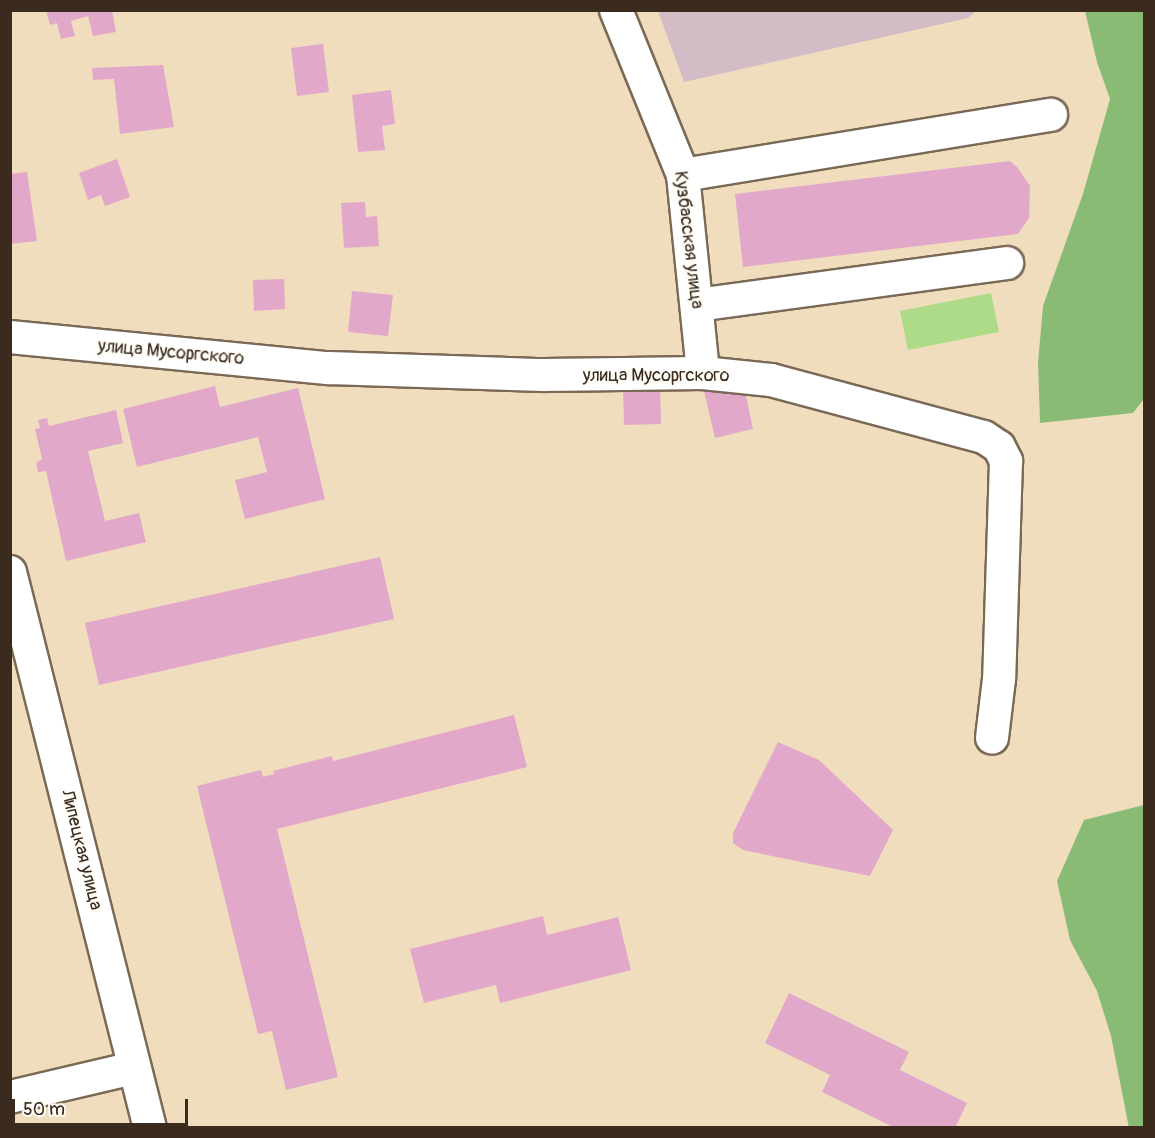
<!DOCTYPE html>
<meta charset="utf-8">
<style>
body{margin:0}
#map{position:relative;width:1155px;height:1138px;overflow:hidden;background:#f0ddbd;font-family:Pangolin,sans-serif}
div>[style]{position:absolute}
.industrial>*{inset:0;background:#d2bdc6}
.green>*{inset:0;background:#aedb87}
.forest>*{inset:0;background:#8abb74}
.building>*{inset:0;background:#e2a8ca}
.roads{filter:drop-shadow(2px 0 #7a6956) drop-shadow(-2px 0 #7a6956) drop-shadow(0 2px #7a6956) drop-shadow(0 -2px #7a6956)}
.minor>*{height:32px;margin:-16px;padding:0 16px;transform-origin:16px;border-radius:16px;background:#fff}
span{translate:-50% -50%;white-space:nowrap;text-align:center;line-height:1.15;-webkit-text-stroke:4.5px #fdfcf7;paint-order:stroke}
.street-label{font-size:18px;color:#3b2a1e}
.frame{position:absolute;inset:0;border:12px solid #3b2a1e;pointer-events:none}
.scale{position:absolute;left:12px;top:1099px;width:176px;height:27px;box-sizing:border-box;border:3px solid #3b2a1e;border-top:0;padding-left:8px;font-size:18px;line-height:21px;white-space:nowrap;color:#3b2a1e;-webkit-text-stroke:4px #fdfcf7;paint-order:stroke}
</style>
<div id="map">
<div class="industrial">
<i style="clip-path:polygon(658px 11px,658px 10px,976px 11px,968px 18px,684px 82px)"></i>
</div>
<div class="green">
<i style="clip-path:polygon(991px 293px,999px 332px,908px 350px,900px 311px)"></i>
</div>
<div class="forest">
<i style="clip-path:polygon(1085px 11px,1144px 11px,1144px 399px,1133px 413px,1040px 423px,1038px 363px,1043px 306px,1083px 194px,1110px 99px,1097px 62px)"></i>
<i style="clip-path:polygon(1144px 805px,1144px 1127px,1129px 1128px,1111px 1036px,1097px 991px,1070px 940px,1057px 881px,1084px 820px)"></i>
</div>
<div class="building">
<i style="clip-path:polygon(46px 10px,112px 10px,116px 32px,93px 36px,88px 16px,71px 21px,75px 36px,61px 39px,57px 23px,50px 25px)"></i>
<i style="clip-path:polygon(323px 44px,329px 92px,297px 96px,291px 48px)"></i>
<i style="clip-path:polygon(163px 65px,174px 127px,120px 134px,114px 79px,93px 80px,92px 68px)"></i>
<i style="clip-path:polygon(391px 90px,395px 124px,382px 126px,385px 150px,358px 152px,352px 95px)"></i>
<i style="clip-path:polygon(117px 159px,130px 197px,105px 206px,101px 195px,88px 200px,79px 173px)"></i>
<i style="clip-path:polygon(1010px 161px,1017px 167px,1030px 186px,1029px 218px,1018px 234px,743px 267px,735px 194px)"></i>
<i style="clip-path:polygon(27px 172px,37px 241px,10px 244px,10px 174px)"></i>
<i style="clip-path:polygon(365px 202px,366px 217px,377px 216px,379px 246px,344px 248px,341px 203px)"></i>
<i style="clip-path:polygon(284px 279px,285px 309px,254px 311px,253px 280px)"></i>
<i style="clip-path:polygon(352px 291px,393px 295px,388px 336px,348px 332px)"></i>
<i style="clip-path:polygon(743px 382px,753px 429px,715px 438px,704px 391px)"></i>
<i style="clip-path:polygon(215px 386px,220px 407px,298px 388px,325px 499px,245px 519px,235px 480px,267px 472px,258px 437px,137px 467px,123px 409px)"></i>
<i style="clip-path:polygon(660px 389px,661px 424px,624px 425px,623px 390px)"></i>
<i style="clip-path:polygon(116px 410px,123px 443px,88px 451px,105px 521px,139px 513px,146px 542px,66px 561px,46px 471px,38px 472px,36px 463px,42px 459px,35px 429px,40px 428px,38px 420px,47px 418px,49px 426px)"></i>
<i style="clip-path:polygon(380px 557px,394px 619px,99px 685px,85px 623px)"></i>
<i style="clip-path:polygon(514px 715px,527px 767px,277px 829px,338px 1077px,286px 1090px,272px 1031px,258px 1034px,197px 786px,261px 770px,263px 777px,274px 774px,273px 771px,332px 756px,333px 761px)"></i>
<i style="clip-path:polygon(778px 742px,819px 760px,893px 830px,870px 876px,743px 850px,733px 843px,733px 833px)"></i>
<i style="clip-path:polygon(543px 916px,547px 935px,618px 917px,631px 970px,500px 1003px,496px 985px,424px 1003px,410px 949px)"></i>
<i style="clip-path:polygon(789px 993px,909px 1052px,900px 1070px,967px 1103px,955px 1128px,895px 1128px,822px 1092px,830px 1075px,765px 1043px)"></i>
</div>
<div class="roads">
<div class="minor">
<i style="left:616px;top:10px;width:178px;rotate:67.9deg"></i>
<i style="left:683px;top:175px;width:199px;rotate:84.2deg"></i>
<i style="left:683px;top:175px;width:373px;rotate:-9.3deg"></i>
<i style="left:697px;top:305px;width:313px;rotate:-7.7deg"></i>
<i style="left:10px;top:337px;width:321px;rotate:5.6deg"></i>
<i style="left:329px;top:368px;width:215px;rotate:1.9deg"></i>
<i style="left:544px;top:375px;width:159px;rotate:-0.7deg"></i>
<i style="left:703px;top:373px;width:68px;rotate:5.9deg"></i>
<i style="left:771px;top:380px;width:220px;rotate:15deg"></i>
<i style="left:984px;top:437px;width:18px;rotate:34deg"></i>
<i style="left:999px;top:447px;width:16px;rotate:63deg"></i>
<i style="left:1006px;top:461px;width:218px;rotate:91.8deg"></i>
<i style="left:999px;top:679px;width:59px;rotate:96.8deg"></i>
<i style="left:10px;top:572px;width:573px;rotate:75.87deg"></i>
<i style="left:10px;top:1097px;width:127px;rotate:-13.2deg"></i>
</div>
</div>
<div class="street-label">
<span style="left:688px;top:240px;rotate:83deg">Кузбасская улица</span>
<span style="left:171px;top:353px;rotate:5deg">улица Мусоргского</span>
<span style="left:656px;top:376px">улица Мусоргского</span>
<span style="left:81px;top:850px;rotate:76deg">Липецкая улица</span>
</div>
<div class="frame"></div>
<div class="scale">50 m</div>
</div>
